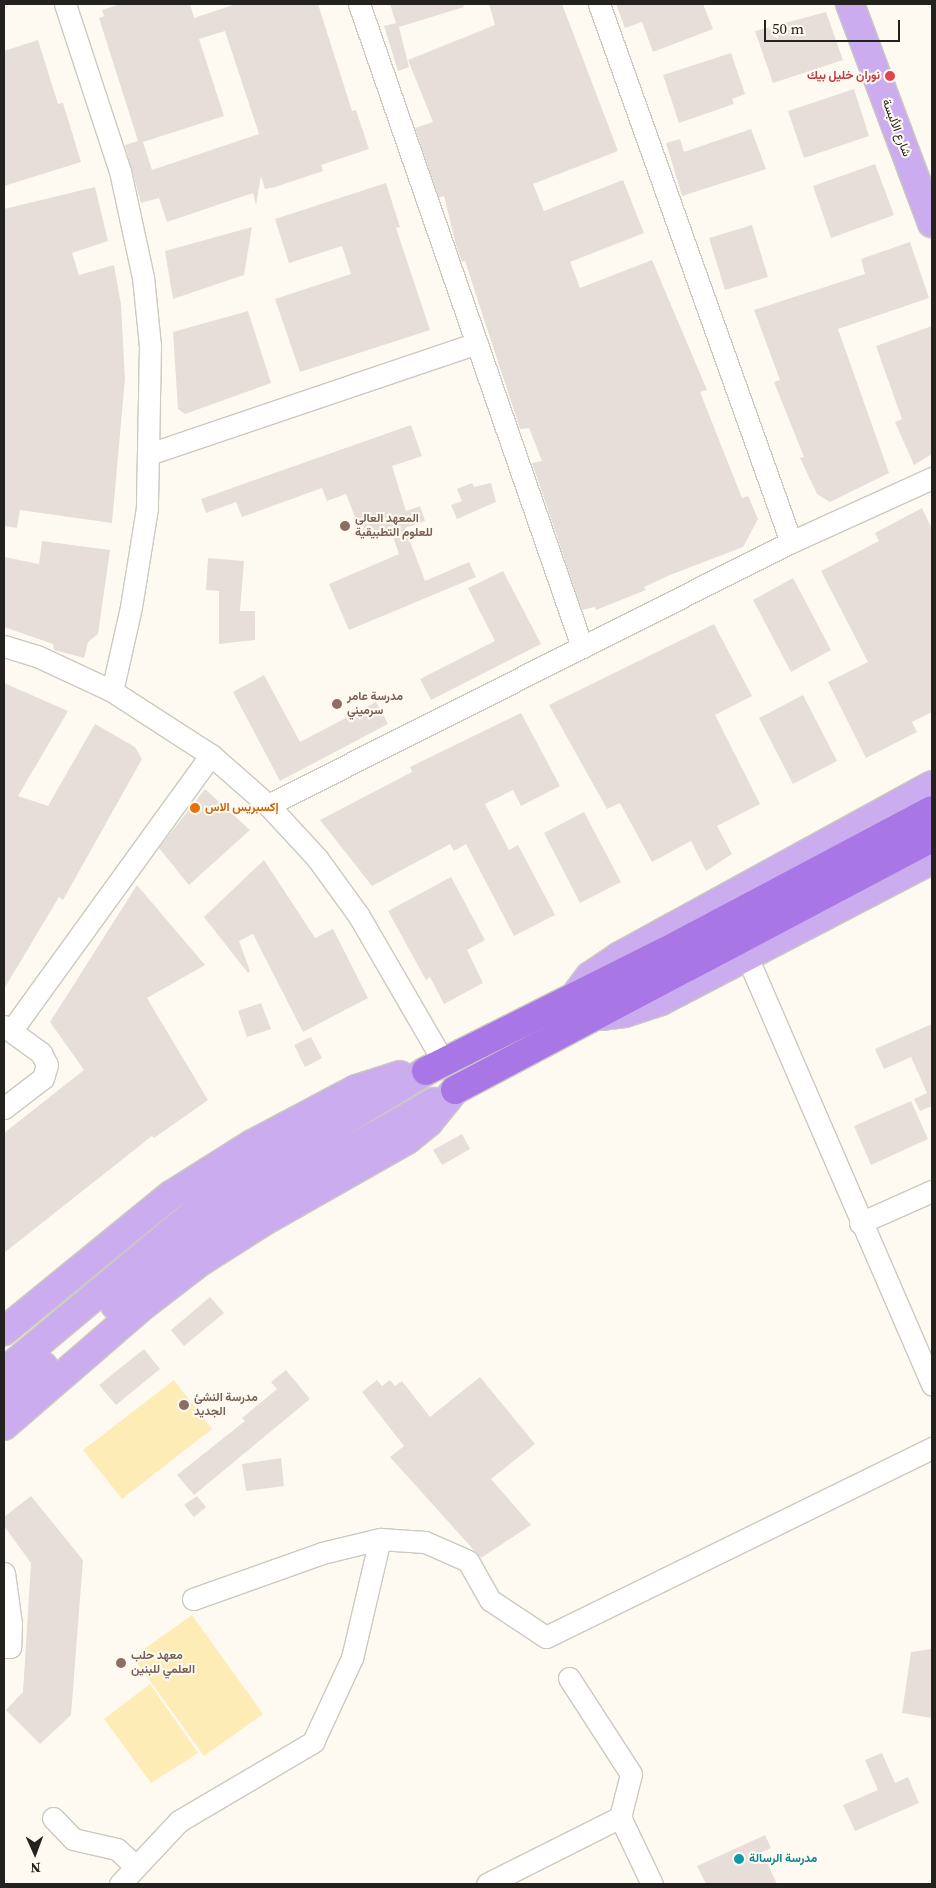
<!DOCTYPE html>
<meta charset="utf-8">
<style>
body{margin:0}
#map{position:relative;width:936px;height:1888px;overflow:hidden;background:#fefaf1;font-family:"Source Serif 4",Vazirmatn,serif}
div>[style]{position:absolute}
.green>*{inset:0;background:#feecb6}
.building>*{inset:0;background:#e7ded9}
.roads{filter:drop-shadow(1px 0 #ccc9c0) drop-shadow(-1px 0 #ccc9c0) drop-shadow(0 1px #ccc9c0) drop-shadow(0 -1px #ccc9c0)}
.minor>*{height:21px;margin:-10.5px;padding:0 10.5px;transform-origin:10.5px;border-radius:10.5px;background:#fff}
.major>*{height:28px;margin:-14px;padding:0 14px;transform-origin:14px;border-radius:14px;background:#cbadef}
.highway>*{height:28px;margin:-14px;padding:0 14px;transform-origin:14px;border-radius:14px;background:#a977e5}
.dots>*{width:14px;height:14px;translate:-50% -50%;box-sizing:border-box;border:2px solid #fefaf1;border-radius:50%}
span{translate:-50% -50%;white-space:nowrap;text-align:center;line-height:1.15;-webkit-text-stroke:4px #fefaf1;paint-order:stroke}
.health-label{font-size:12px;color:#be3a42;font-weight:700}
.right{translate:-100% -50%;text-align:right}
.street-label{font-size:12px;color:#23221e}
.education-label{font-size:12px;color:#785e54;font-weight:700}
.left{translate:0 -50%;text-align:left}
.food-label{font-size:12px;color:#c56008;font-weight:700}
.culture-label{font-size:12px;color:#0d838f;font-weight:700}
.frame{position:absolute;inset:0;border:5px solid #23221e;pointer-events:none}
.north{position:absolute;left:10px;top:1828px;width:50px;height:50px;-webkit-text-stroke:4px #fefaf1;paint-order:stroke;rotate:178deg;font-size:14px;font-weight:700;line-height:20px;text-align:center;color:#23221e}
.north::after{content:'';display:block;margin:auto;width:18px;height:22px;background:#23221e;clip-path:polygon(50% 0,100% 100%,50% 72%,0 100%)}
.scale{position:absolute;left:764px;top:20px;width:136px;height:22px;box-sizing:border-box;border:2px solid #23221e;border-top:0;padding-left:6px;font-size:15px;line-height:18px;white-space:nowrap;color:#23221e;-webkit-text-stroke:4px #fefaf1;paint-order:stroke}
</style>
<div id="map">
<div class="green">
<i style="clip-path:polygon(174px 1380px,212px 1429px,122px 1499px,83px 1450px)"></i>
<i style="clip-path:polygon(192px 1615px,263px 1714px,204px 1756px,133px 1657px)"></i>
<i style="clip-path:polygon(150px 1684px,198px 1753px,151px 1783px,104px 1719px)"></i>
</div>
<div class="building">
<i style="clip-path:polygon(evenodd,121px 4px,190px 4px,194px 18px,236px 4px,318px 4px,352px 111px,356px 110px,369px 149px,321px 165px,323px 171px,275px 187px,265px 189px,261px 176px,256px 205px,253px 193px,167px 222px,159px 198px,141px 203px,125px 145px,138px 141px,99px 18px,104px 16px,102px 10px,121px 4px,225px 31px,259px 134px,152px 170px,143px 142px,224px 116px,199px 39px,225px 31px)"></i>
<i style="clip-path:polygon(390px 4px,463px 4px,464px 7px,399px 27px,409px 67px,398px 71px,384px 26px,396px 23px)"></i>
<i style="clip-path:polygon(489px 4px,562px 4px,618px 151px,533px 184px,544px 211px,623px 180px,644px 233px,570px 262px,580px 288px,652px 260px,707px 390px,700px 392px,742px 498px,748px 496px,758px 519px,743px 547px,670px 575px,644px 587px,646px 590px,596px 610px,595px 607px,582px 610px,532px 463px,542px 461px,529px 428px,520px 429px,465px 261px,462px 262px,456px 245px,444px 196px,439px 198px,415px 128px,433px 122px,408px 60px,495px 25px)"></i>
<i style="clip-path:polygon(616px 4px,703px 4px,713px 29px,653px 52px,642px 22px,625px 28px)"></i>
<i style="clip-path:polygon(826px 12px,843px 60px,773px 83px,755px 31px)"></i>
<i style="clip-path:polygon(38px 40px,58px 104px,63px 103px,81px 162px,4px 186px,4px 51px)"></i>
<i style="clip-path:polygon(731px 53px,745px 94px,732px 99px,734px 104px,679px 123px,663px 75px)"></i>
<i style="clip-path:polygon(854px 89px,869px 136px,804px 158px,788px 111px)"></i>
<i style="clip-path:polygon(751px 129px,766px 169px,682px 196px,666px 143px,680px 139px,684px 152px)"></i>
<i style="clip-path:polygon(875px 164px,894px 215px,831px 238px,813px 186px)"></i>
<i style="clip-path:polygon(386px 183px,400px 227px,396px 228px,430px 330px,300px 372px,275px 299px,351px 274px,342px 246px,289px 263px,275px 219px)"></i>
<i style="clip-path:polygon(95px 187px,108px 241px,72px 253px,79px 275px,114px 265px,121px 305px,125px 379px,112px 523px,20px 510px,17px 528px,4px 526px,4px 209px)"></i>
<i style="clip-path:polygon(752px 225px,768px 277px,725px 290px,709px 238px)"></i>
<i style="clip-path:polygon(252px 227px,244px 275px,173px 299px,165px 251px)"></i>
<i style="clip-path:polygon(910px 242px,929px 298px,838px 329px,889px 473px,830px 502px,817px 494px,800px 458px,804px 457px,774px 382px,780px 380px,754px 310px,865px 274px,861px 259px)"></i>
<i style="clip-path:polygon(248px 311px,271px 383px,185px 414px,178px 409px,173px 332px)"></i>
<i style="clip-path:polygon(932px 326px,932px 454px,914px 465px,895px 422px,902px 419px,876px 346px)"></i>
<i style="clip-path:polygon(411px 425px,422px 456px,392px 466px,406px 511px,420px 506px,425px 521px,405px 528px,425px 581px,469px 562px,476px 577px,349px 630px,329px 584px,399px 554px,390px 528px,363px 538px,346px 494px,327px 501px,322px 488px,242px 517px,236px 502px,206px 513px,201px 499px)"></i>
<i style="clip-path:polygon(472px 483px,474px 487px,491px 483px,496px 502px,457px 519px,451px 505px,462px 501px,457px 489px)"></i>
<i style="clip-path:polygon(922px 508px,932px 529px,932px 712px,912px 722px,917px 732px,866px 758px,828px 682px,868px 662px,821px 571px,879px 541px,875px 533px)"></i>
<i style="clip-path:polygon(42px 541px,110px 550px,98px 634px,88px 642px,84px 658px,54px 650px,53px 644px,4px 627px,4px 557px,39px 564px)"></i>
<i style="clip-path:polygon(208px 558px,244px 561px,240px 611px,255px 611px,255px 640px,219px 644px,219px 591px,206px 590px)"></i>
<i style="clip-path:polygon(503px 571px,541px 644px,431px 700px,420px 679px,495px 641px,468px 588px)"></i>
<i style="clip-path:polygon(793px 578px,831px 650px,791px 672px,753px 600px)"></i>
<i style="clip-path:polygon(714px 624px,752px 696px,715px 715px,760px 804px,717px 826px,732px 854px,706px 871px,691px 841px,652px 862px,620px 803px,607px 809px,549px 705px)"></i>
<i style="clip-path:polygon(264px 675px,300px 742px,376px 702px,388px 724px,280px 781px,233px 692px)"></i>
<i style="clip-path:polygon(4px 683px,68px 711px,18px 796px,48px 806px,95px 724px,135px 747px,142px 759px,63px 900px,59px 897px,4px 989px)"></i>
<i style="clip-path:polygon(803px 695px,837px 761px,793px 784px,759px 718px)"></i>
<i style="clip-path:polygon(521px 713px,560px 786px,521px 806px,513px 790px,485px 804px,509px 850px,518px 845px,555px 915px,514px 936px,466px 844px,454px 851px,450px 844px,372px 886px,320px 820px,412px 772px,410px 767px)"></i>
<i style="clip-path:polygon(205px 789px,250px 830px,189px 885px,159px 848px)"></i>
<i style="clip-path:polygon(584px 812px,621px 882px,580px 903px,544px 833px)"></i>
<i style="clip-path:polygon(264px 860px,315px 938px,333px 929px,368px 998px,303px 1032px,253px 934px,239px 941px,250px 971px,248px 973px,204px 917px)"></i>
<i style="clip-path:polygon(451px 877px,485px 940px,467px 950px,483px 983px,444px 1004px,430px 977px,426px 980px,388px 911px)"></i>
<i style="clip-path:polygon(137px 885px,205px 965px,147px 998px,208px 1100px,154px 1138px,152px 1136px,4px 1253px,4px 1133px,84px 1070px,50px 1022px)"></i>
<i style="clip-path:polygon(261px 1003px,271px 1029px,247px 1037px,238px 1011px)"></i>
<i style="clip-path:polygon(932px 1024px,932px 1106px,920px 1111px,914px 1099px,927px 1093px,911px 1057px,884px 1069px,875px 1049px)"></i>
<i style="clip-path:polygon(311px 1037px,322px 1058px,305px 1067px,294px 1045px)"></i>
<i style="clip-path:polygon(911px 1101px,928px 1139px,871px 1165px,854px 1126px)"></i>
<i style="clip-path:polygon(462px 1134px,470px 1149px,442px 1165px,433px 1150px)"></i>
<i style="clip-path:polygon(210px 1297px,224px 1313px,184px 1346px,171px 1330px)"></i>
<i style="clip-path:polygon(144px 1349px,160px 1369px,116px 1405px,99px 1385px)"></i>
<i style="clip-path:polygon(286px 1370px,310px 1399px,194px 1495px,177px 1475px,245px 1421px,242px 1418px,277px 1389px,271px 1382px)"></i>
<i style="clip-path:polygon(480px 1377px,535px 1444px,491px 1479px,531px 1525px,481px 1558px,390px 1457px,404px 1446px,362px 1392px,377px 1380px,382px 1386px,390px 1380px,395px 1386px,402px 1381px,430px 1417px)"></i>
<i style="clip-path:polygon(281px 1458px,284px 1486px,246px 1491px,242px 1464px)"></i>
<i style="clip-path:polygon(31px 1496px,83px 1560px,71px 1715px,40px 1744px,6px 1710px,23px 1692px,31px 1563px,4px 1526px,4px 1517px)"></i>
<i style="clip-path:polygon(197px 1496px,206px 1507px,194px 1517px,184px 1505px)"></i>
<i style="clip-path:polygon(932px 1649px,932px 1718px,902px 1713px,911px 1652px)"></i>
<i style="clip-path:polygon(882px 1753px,895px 1783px,908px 1777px,919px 1803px,855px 1831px,843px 1805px,878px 1790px,865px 1760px)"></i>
<i style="clip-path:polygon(765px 1835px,771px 1848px,762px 1852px,777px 1884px,706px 1884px,697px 1866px)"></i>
</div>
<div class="roads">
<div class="minor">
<i style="left:65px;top:4px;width:176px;rotate:71.8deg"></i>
<i style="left:120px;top:171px;width:108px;rotate:77.8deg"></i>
<i style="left:143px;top:277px;width:69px;rotate:84.2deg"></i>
<i style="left:150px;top:346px;width:162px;rotate:91.1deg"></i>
<i style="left:147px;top:508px;width:100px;rotate:99.2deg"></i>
<i style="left:131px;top:607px;width:86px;rotate:102.7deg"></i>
<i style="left:359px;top:4px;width:681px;rotate:70.87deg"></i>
<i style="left:599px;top:4px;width:571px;rotate:70.36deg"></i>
<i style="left:149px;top:454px;width:346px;rotate:-18.7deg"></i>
<i style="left:4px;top:646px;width:34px;rotate:17deg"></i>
<i style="left:37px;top:656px;width:83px;rotate:25deg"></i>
<i style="left:112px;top:691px;width:118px;rotate:32.9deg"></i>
<i style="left:211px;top:755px;width:76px;rotate:41.3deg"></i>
<i style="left:268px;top:805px;width:72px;rotate:47.2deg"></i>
<i style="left:317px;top:858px;width:72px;rotate:54.1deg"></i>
<i style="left:359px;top:916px;width:168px;rotate:59.9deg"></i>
<i style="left:268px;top:805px;width:585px;rotate:-26.7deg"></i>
<i style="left:791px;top:542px;width:155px;rotate:-24.4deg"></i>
<i style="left:748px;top:959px;width:464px;rotate:66.6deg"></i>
<i style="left:4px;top:1026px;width:46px;rotate:36.1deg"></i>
<i style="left:41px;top:1053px;width:13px;rotate:63deg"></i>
<i style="left:47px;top:1065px;width:14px;rotate:107deg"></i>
<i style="left:43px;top:1078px;width:49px;rotate:142.4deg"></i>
<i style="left:11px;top:1031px;width:341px;rotate:-54.1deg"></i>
<i style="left:860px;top:1223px;width:79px;rotate:-24deg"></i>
<i style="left:4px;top:1573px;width:51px;rotate:82.2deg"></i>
<i style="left:11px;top:1624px;width:23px;rotate:92deg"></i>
<i style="left:10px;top:1647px;width:6px;rotate:180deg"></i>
<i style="left:193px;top:1599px;width:137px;rotate:-19.6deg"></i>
<i style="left:322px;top:1553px;width:60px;rotate:-13.6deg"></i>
<i style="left:380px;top:1539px;width:45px;rotate:3.8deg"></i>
<i style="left:425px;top:1542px;width:47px;rotate:23.8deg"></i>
<i style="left:468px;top:1561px;width:45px;rotate:60.6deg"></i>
<i style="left:490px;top:1600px;width:67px;rotate:33.5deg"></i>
<i style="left:546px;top:1637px;width:430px;rotate:-26.1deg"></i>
<i style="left:569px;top:1678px;width:114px;rotate:57.1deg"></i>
<i style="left:631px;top:1774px;width:44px;rotate:104.3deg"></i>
<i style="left:620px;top:1817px;width:74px;rotate:64.5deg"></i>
<i style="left:53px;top:1818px;width:29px;rotate:46deg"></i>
<i style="left:73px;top:1839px;width:45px;rotate:12.8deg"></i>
<i style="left:117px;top:1849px;width:26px;rotate:43deg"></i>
<i style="left:120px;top:1884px;width:86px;rotate:-46.9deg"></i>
<i style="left:179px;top:1821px;width:156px;rotate:-30.5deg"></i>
<i style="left:313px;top:1742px;width:93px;rotate:-65.1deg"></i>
<i style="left:352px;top:1658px;width:122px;rotate:-76.8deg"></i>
<i style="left:487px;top:1884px;width:149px;rotate:-26.7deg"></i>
</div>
<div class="major">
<i style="left:850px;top:4px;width:234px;rotate:69.5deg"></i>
<i style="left:577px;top:993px;width:21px;rotate:-53deg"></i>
<i style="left:590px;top:976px;width:34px;rotate:-34deg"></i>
<i style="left:618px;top:957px;width:358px;rotate:-28.7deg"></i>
<i style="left:601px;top:1016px;width:24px;rotate:-7deg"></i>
<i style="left:625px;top:1013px;width:38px;rotate:-18deg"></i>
<i style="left:661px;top:1001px;width:305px;rotate:-27.5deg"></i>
<i style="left:115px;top:1305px;width:119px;rotate:-38.5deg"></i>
<i style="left:208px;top:1231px;width:260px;rotate:-29.7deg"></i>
<i style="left:4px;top:1331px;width:215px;rotate:-39.2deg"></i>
<i style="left:171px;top:1195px;width:96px;rotate:-32.2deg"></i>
<i style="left:252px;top:1144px;width:118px;rotate:-27.9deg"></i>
<i style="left:356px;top:1089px;width:46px;rotate:-17.7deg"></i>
<i style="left:4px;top:1372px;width:256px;rotate:-39.9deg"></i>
<i style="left:200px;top:1208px;width:264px;rotate:-31.2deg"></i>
<i style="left:4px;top:1400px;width:52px;rotate:-40.4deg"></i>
<i style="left:4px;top:1426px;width:179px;rotate:-40.9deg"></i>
<i style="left:139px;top:1309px;width:77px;rotate:-37.6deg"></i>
<i style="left:200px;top:1262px;width:78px;rotate:-32.5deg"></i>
<i style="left:266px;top:1220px;width:162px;rotate:-29.6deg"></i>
<i style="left:407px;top:1140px;width:28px;rotate:-39deg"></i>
<i style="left:429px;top:1122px;width:41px;rotate:-50.9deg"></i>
</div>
<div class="highway">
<i style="left:426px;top:1071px;width:266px;rotate:-26.6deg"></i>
<i style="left:664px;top:952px;width:303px;rotate:-27.9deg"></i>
<i style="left:455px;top:1090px;width:539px;rotate:-27.85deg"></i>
</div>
</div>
<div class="dots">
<i style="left:890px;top:76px;background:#e0444e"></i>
<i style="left:345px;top:526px;background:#8d6e63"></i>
<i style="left:337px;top:704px;background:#8d6e63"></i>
<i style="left:195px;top:808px;background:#e8710a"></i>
<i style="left:184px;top:1405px;background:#8d6e63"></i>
<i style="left:121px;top:1663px;background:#8d6e63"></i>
<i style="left:739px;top:1859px;background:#0f9aa8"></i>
</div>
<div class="health-label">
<span class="right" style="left:880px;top:76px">نوران خليل بيك</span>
</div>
<div class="street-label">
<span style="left:896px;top:128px;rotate:69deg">شارع الألبسة</span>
</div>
<div class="education-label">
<span class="left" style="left:355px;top:526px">المعهد العالي<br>للعلوم التطبيقية</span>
<span class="left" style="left:347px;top:704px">مدرسة عامر<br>سرميني</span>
<span class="left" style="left:194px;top:1405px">مدرسة النشئ<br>الجديد</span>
<span class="left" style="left:131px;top:1663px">معهد حلب<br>العلمي للبنين</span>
</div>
<div class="food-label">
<span class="left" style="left:205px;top:808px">إكسبريس الاس</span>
</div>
<div class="culture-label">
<span class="left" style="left:749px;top:1859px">مدرسة الرسالة</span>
</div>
<div class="frame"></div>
<div class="north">N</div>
<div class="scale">50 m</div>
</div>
